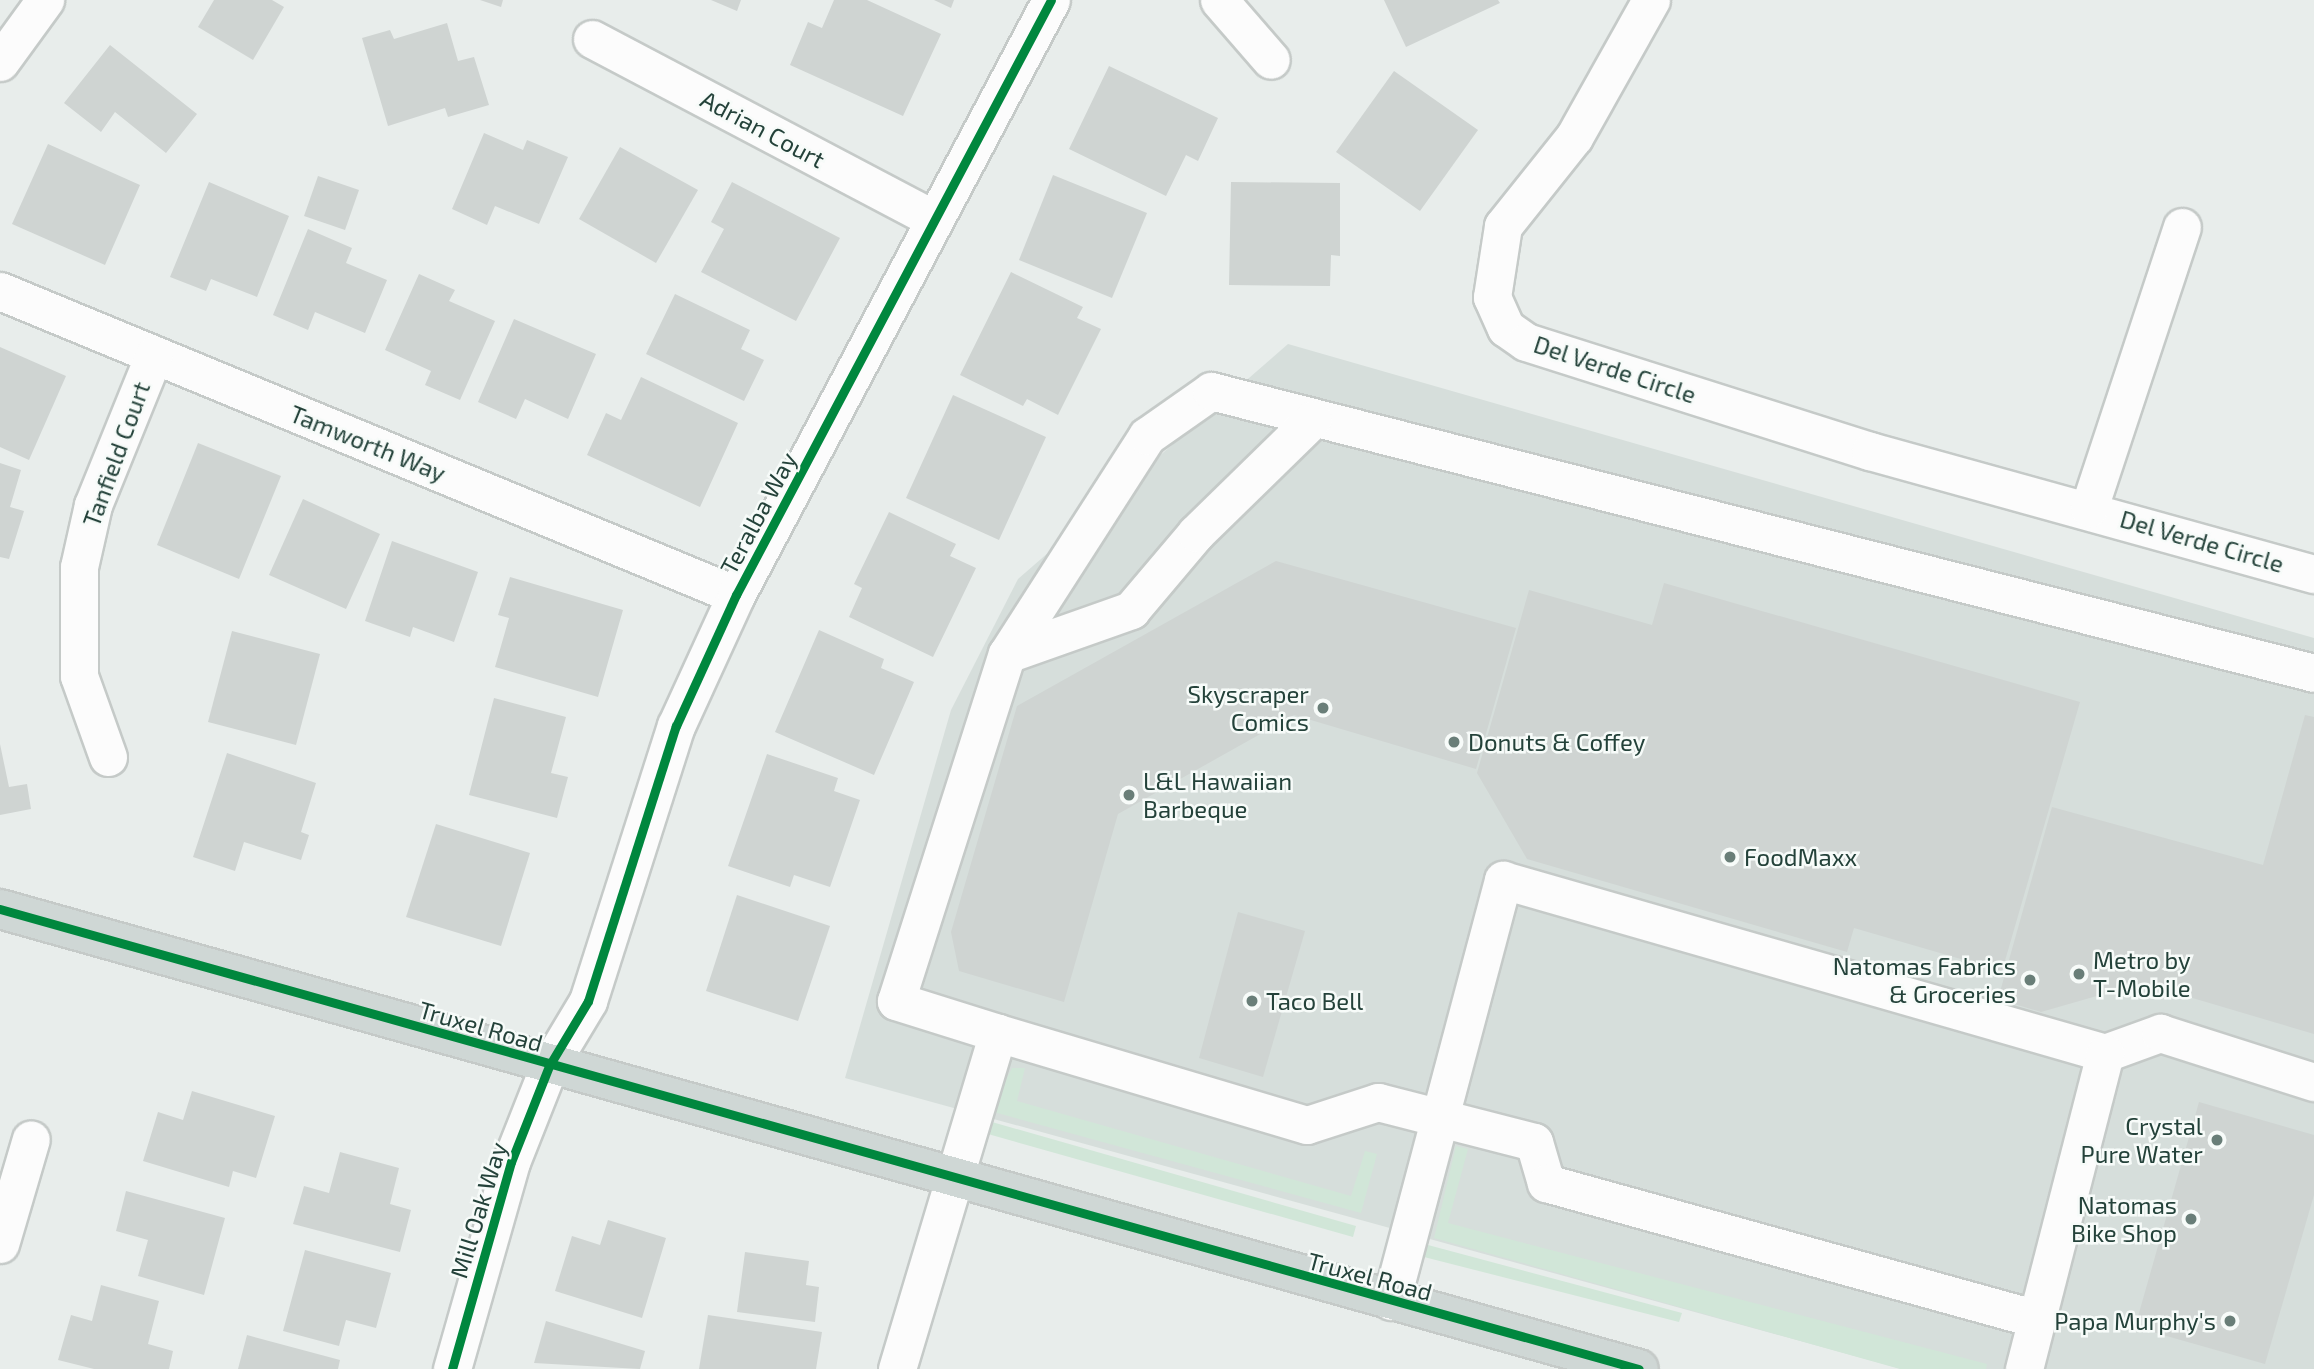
<!DOCTYPE html>
<style>
body{margin:0}
#map{position:relative;width:2314px;height:1369px;overflow:hidden;background:#e8edeb;font-family:"Exo 2",sans-serif}
div>[style]{position:absolute}
.built>*{inset:0;background:#d6dedb}
.green>*{inset:0;background:#d1e6d8}
.building>*{inset:0;background:#cfd4d2}
.roads{filter:drop-shadow(2px 0 #c5cac8) drop-shadow(-2px 0 #c5cac8) drop-shadow(0 2px #c5cac8) drop-shadow(0 -2px #c5cac8)}
.minor>*{height:37px;margin:-18.5px;padding:0 18.5px;transform-origin:18.5px;border-radius:18.5px;background:#fcfcfc}
.major>*{height:38px;margin:-19px;padding:0 19px;transform-origin:19px;border-radius:19px;background:#cfd7d5}
.cycleway>*{height:9px;margin:-4.5px;padding:0 4.5px;transform-origin:4.5px;border-radius:4.5px;background:#00873e}
.dots>*{width:19px;height:19px;translate:-50% -50%;box-sizing:border-box;border:4px solid #f7fbf9;border-radius:50%}
span{translate:-50% -50%;white-space:nowrap;text-align:center;line-height:1.15;-webkit-text-stroke:5px #f7fbf9;paint-order:stroke}
.street-label{font-size:24px;color:#24423a}
.poi-label{font-size:24px;color:#24423a}
.right{translate:-100% -50%;text-align:right}
.left{translate:0 -50%;text-align:left}
</style>
<div id="map">
<div class="built">
<i style="clip-path:polygon(1288px 344px,2314px 638px,2314px 1369px,1902px 1369px,845px 1078px,951px 710px,1018px 579px)"></i>
</div>
<div class="green">
<i style="clip-path:polygon(1012px 1068px,1025px 1068px,1017px 1101px,1351px 1196px,1365px 1151px,1377px 1154px,1361px 1213px,990px 1111px)"></i>
<i style="clip-path:polygon(992px 1122px,1356px 1226px,1353px 1237px,988px 1134px)"></i>
<i style="clip-path:polygon(1456px 1146px,1468px 1149px,1448px 1223px,1987px 1364px,1986px 1369px,1900px 1369px,1434px 1238px)"></i>
<i style="clip-path:polygon(1428px 1245px,1682px 1313px,1679px 1322px,1424px 1257px)"></i>
</div>
<div class="building">
<i style="clip-path:polygon(214px 0,272px 0,284px 7px,253px 60px,198px 27px)"></i>
<i style="clip-path:polygon(480px 0,503px 0,501px 7px)"></i>
<i style="clip-path:polygon(711px 0,741px 0,737px 11px)"></i>
<i style="clip-path:polygon(834px 0,867px 0,941px 34px,903px 116px,790px 65px,808px 22px,822px 28px)"></i>
<i style="clip-path:polygon(934px 0,954px 0,951px 8px)"></i>
<i style="clip-path:polygon(1384px 0,1498px 0,1500px 3px,1406px 47px)"></i>
<i style="clip-path:polygon(447px 23px,458px 61px,474px 57px,489px 105px,448px 117px,445px 108px,388px 126px,362px 38px,390px 30px,394px 39px)"></i>
<i style="clip-path:polygon(110px 45px,197px 114px,166px 153px,115px 112px,101px 132px,64px 103px)"></i>
<i style="clip-path:polygon(1109px 66px,1218px 118px,1198px 161px,1186px 155px,1166px 196px,1069px 149px)"></i>
<i style="clip-path:polygon(1394px 71px,1478px 130px,1420px 211px,1336px 152px)"></i>
<i style="clip-path:polygon(484px 133px,523px 150px,527px 140px,568px 157px,539px 224px,495px 206px,487px 225px,452px 209px)"></i>
<i style="clip-path:polygon(48px 144px,140px 185px,105px 265px,12px 224px)"></i>
<i style="clip-path:polygon(620px 147px,698px 190px,656px 263px,579px 219px)"></i>
<i style="clip-path:polygon(1053px 175px,1147px 213px,1112px 298px,1019px 260px)"></i>
<i style="clip-path:polygon(318px 176px,359px 190px,345px 230px,304px 216px)"></i>
<i style="clip-path:polygon(209px 182px,289px 216px,257px 297px,211px 279px,206px 291px,170px 277px)"></i>
<i style="clip-path:polygon(732px 182px,840px 238px,796px 321px,701px 272px,724px 229px,711px 222px)"></i>
<i style="clip-path:polygon(1231px 182px,1340px 183px,1340px 256px,1331px 255px,1330px 286px,1229px 285px)"></i>
<i style="clip-path:polygon(308px 229px,352px 248px,346px 263px,387px 280px,365px 333px,315px 312px,308px 330px,273px 315px)"></i>
<i style="clip-path:polygon(1011px 272px,1083px 307px,1077px 318px,1101px 329px,1058px 415px,1027px 399px,1023px 406px,960px 375px)"></i>
<i style="clip-path:polygon(419px 274px,455px 290px,449px 301px,495px 321px,460px 400px,425px 385px,431px 371px,385px 350px)"></i>
<i style="clip-path:polygon(675px 294px,750px 330px,741px 349px,764px 360px,744px 401px,646px 354px)"></i>
<i style="clip-path:polygon(514px 319px,596px 354px,568px 419px,525px 399px,516px 419px,478px 402px)"></i>
<i style="clip-path:polygon(0 347px,66px 376px,29px 460px,0 447px)"></i>
<i style="clip-path:polygon(641px 377px,738px 423px,700px 507px,587px 455px,606px 413px,621px 420px)"></i>
<i style="clip-path:polygon(953px 395px,1046px 437px,999px 540px,906px 498px)"></i>
<i style="clip-path:polygon(198px 443px,281px 476px,239px 579px,157px 545px)"></i>
<i style="clip-path:polygon(0 463px,21px 470px,10px 507px,24px 511px,9px 559px,0 557px)"></i>
<i style="clip-path:polygon(303px 499px,380px 534px,346px 609px,269px 575px)"></i>
<i style="clip-path:polygon(889px 512px,956px 544px,950px 556px,976px 568px,933px 657px,849px 617px,862px 588px,854px 584px)"></i>
<i style="clip-path:polygon(392px 541px,478px 572px,454px 642px,413px 627px,410px 637px,365px 621px)"></i>
<i style="clip-path:polygon(1276px 561px,1516px 628px,1476px 769px,1294px 715px,1118px 814px,1064px 1002px,959px 971px,951px 932px,1017px 706px)"></i>
<i style="clip-path:polygon(510px 577px,623px 610px,598px 697px,495px 667px,509px 618px,498px 615px)"></i>
<i style="clip-path:polygon(1664px 583px,2080px 702px,2002px 971px,1854px 928px,1847px 952px,1527px 859px,1477px 773px,1529px 590px,1652px 625px)"></i>
<i style="clip-path:polygon(819px 630px,884px 659px,881px 668px,914px 682px,874px 775px,775px 732px)"></i>
<i style="clip-path:polygon(232px 631px,320px 654px,296px 745px,208px 722px)"></i>
<i style="clip-path:polygon(494px 698px,566px 717px,551px 773px,568px 777px,557px 818px,469px 795px)"></i>
<i style="clip-path:polygon(2305px 715px,2314px 717px,2314px 1034px,2142px 983px,2041px 1012px,1998px 999px,2052px 807px,2263px 865px)"></i>
<i style="clip-path:polygon(0 744px,9px 787px,27px 784px,31px 809px,0 815px)"></i>
<i style="clip-path:polygon(227px 753px,316px 783px,301px 832px,309px 835px,301px 860px,244px 842px,235px 871px,193px 857px)"></i>
<i style="clip-path:polygon(767px 754px,838px 778px,834px 791px,860px 800px,830px 887px,794px 875px,790px 887px,728px 866px)"></i>
<i style="clip-path:polygon(436px 824px,530px 853px,501px 946px,406px 917px)"></i>
<i style="clip-path:polygon(737px 895px,830px 926px,798px 1021px,706px 991px)"></i>
<i style="clip-path:polygon(1238px 912px,1305px 931px,1263px 1077px,1199px 1058px)"></i>
<i style="clip-path:polygon(192px 1091px,275px 1116px,256px 1178px,233px 1171px,229px 1187px,143px 1161px,158px 1112px,183px 1120px)"></i>
<i style="clip-path:polygon(2199px 1102px,2314px 1135px,2314px 1195px,2265px 1364px,2135px 1327px)"></i>
<i style="clip-path:polygon(340px 1152px,399px 1168px,390px 1204px,411px 1210px,400px 1252px,293px 1224px,304px 1186px,329px 1193px)"></i>
<i style="clip-path:polygon(126px 1191px,225px 1218px,204px 1295px,138px 1276px,148px 1240px,116px 1231px)"></i>
<i style="clip-path:polygon(608px 1220px,666px 1238px,642px 1318px,555px 1291px,572px 1236px,600px 1245px)"></i>
<i style="clip-path:polygon(305px 1250px,391px 1273px,376px 1328px,346px 1320px,339px 1346px,283px 1331px)"></i>
<i style="clip-path:polygon(745px 1252px,809px 1261px,806px 1285px,819px 1287px,815px 1322px,737px 1312px)"></i>
<i style="clip-path:polygon(101px 1285px,159px 1301px,148px 1344px,173px 1351px,169px 1369px,94px 1369px,58px 1360px,71px 1315px,92px 1321px)"></i>
<i style="clip-path:polygon(708px 1315px,822px 1332px,816px 1369px,699px 1369px)"></i>
<i style="clip-path:polygon(546px 1321px,645px 1351px,640px 1369px,534px 1363px)"></i>
<i style="clip-path:polygon(247px 1335px,340px 1360px,338px 1369px,238px 1369px)"></i>
</div>
<div class="roads">
<div class="minor">
<i style="left:1219px;top:0;width:79px;rotate:49.1deg"></i>
<i style="left:1651px;top:0;width:157px;rotate:119.3deg"></i>
<i style="left:1574px;top:137px;width:114px;rotate:128.6deg"></i>
<i style="left:1503px;top:226px;width:72px;rotate:98.8deg"></i>
<i style="left:1492px;top:297px;width:34px;rotate:66deg"></i>
<i style="left:1506px;top:328px;width:24px;rotate:35deg"></i>
<i style="left:1526px;top:342px;width:361px;rotate:17.6deg"></i>
<i style="left:1870px;top:451px;width:461px;rotate:15.5deg"></i>
<i style="left:592px;top:39px;width:386px;rotate:27.8deg"></i>
<i style="left:0;top:62px;width:77px;rotate:-54deg"></i>
<i style="left:0;top:291px;width:796px;rotate:22.44deg"></i>
<i style="left:2089px;top:508px;width:296px;rotate:-71.7deg"></i>
<i style="left:1007px;top:654px;width:259px;rotate:-57.3deg"></i>
<i style="left:1147px;top:436px;width:78px;rotate:-35.1deg"></i>
<i style="left:1211px;top:391px;width:1138px;rotate:14.34deg"></i>
<i style="left:108px;top:757px;width:86px;rotate:-109.7deg"></i>
<i style="left:79px;top:676px;width:109px;rotate:-90deg"></i>
<i style="left:79px;top:567px;width:64px;rotate:-77.3deg"></i>
<i style="left:93px;top:505px;width:162px;rotate:-67.9deg"></i>
<i style="left:998px;top:1033px;width:107px;rotate:-162.6deg"></i>
<i style="left:896px;top:1001px;width:364px;rotate:-72.3deg"></i>
<i style="left:1007px;top:654px;width:132px;rotate:-19.5deg"></i>
<i style="left:1131px;top:610px;width:101px;rotate:-49.8deg"></i>
<i style="left:1196px;top:533px;width:163px;rotate:-44.3deg"></i>
<i style="left:0;top:1244px;width:109px;rotate:-73.6deg"></i>
<i style="left:1391px;top:1301px;width:436px;rotate:-75.1deg"></i>
<i style="left:1503px;top:880px;width:626px;rotate:16.03deg"></i>
<i style="left:2105px;top:1053px;width:59px;rotate:-20deg"></i>
<i style="left:2160px;top:1033px;width:162px;rotate:17.7deg"></i>
<i style="left:452px;top:1369px;width:215px;rotate:-74.1deg"></i>
<i style="left:511px;top:1162px;width:103px;rotate:-68.4deg"></i>
<i style="left:549px;top:1066px;width:76px;rotate:-59deg"></i>
<i style="left:588px;top:1001px;width:289px;rotate:-72.3deg"></i>
<i style="left:676px;top:726px;width:144px;rotate:-65.4deg"></i>
<i style="left:736px;top:595px;width:673px;rotate:-62.1deg"></i>
<i style="left:897px;top:1369px;width:351px;rotate:-73.3deg"></i>
<i style="left:998px;top:1033px;width:322px;rotate:16.6deg"></i>
<i style="left:1307px;top:1125px;width:75px;rotate:-17.9deg"></i>
<i style="left:1378px;top:1102px;width:161px;rotate:14.4deg"></i>
<i style="left:1534px;top:1142px;width:43px;rotate:73.7deg"></i>
<i style="left:1546px;top:1183px;width:509px;rotate:15.48deg"></i>
<i style="left:2024px;top:1369px;width:326px;rotate:-75.6deg"></i>
</div>
<div class="major">
<i style="left:0;top:909px;width:1702px;rotate:15.68deg"></i>
</div>
</div>
<div class="cycleway">
<i style="left:0;top:909px;width:1702px;rotate:15.68deg"></i>
<i style="left:452px;top:1369px;width:215px;rotate:-74.1deg"></i>
<i style="left:511px;top:1162px;width:103px;rotate:-68.4deg"></i>
<i style="left:549px;top:1066px;width:76px;rotate:-59deg"></i>
<i style="left:588px;top:1001px;width:289px;rotate:-72.3deg"></i>
<i style="left:676px;top:726px;width:144px;rotate:-65.4deg"></i>
<i style="left:736px;top:595px;width:673px;rotate:-62.1deg"></i>
</div>
<div class="dots">
<i style="left:1323px;top:708px;background:#697e78"></i>
<i style="left:1454px;top:742px;background:#697e78"></i>
<i style="left:1129px;top:795px;background:#697e78"></i>
<i style="left:1730px;top:857px;background:#697e78"></i>
<i style="left:2079px;top:974px;background:#697e78"></i>
<i style="left:2030px;top:980px;background:#697e78"></i>
<i style="left:1252px;top:1001px;background:#697e78"></i>
<i style="left:2217px;top:1140px;background:#697e78"></i>
<i style="left:2191px;top:1219px;background:#697e78"></i>
<i style="left:2230px;top:1321px;background:#697e78"></i>
</div>
<div class="street-label">
<span style="left:763px;top:129px;rotate:28deg">Adrian Court</span>
<span style="left:1615px;top:369px;rotate:18deg">Del Verde Circle</span>
<span style="left:368px;top:443px;rotate:22deg">Tamworth Way</span>
<span style="left:116px;top:454px;rotate:-70deg">Tanfield Court</span>
<span style="left:758px;top:513px;rotate:-62deg">Teralba Way</span>
<span style="left:2202px;top:541px;rotate:16deg">Del Verde Circle</span>
<span style="left:481px;top:1026px;rotate:16deg">Truxel Road</span>
<span style="left:478px;top:1210px;rotate:-73deg">Mill Oak Way</span>
<span style="left:1370px;top:1276px;rotate:15deg">Truxel Road</span>
</div>
<div class="poi-label">
<span class="right" style="left:1309px;top:708px">Skyscraper<br>Comics</span>
<span class="left" style="left:1468px;top:742px">Donuts &amp; Coffey</span>
<span class="left" style="left:1143px;top:795px">L&amp;L Hawaiian<br>Barbeque</span>
<span class="left" style="left:1744px;top:857px">FoodMaxx</span>
<span class="left" style="left:2093px;top:974px">Metro by<br>T-Mobile</span>
<span class="right" style="left:2016px;top:980px">Natomas Fabrics<br>&amp; Groceries</span>
<span class="left" style="left:1266px;top:1001px">Taco Bell</span>
<span class="right" style="left:2203px;top:1140px">Crystal<br>Pure Water</span>
<span class="right" style="left:2177px;top:1219px">Natomas<br>Bike Shop</span>
<span class="right" style="left:2216px;top:1321px">Papa Murphy's</span>
</div>
</div>
